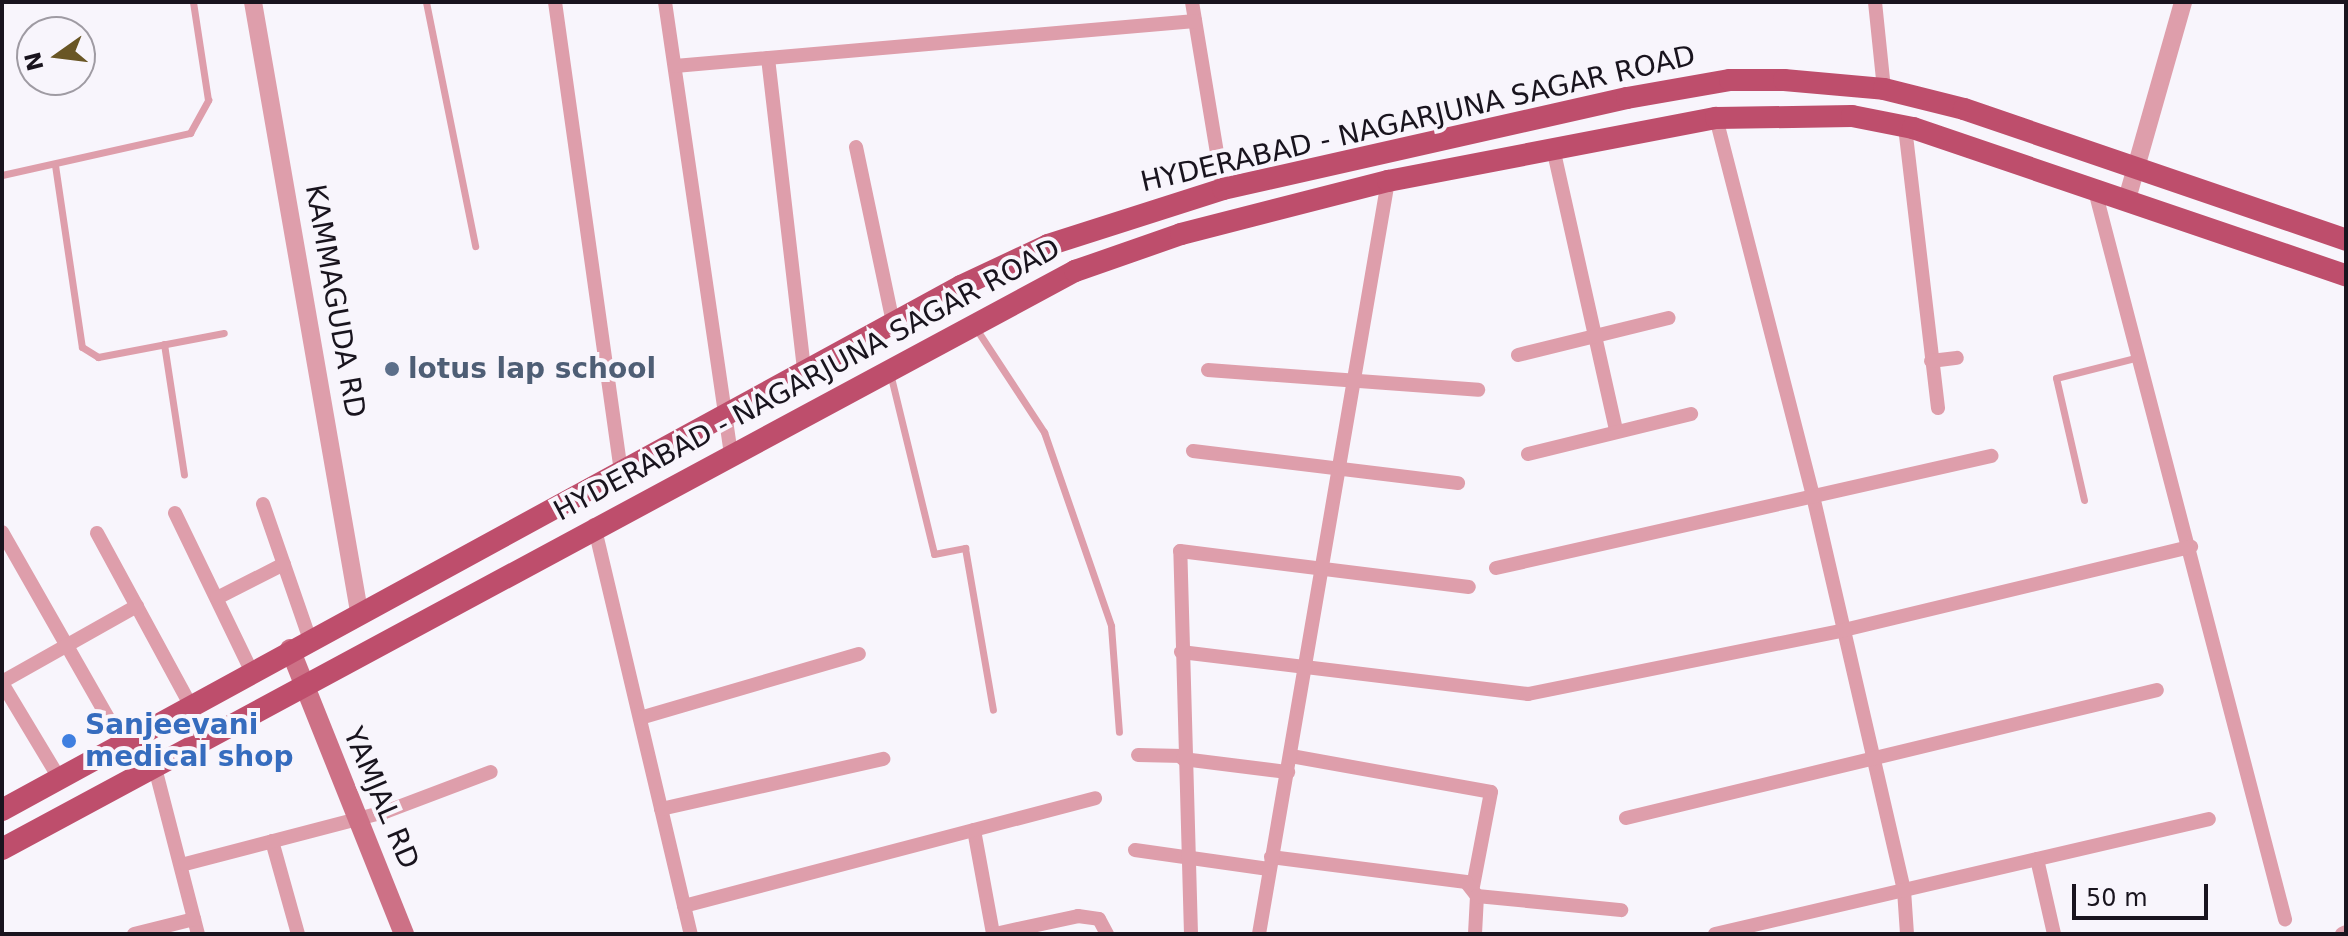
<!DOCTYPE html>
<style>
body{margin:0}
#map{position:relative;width:2348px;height:936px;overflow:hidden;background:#f8f5fc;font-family:"DejaVu Sans",sans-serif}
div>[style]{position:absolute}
.service>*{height:7px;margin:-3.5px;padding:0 3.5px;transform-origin:3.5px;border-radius:3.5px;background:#de9eab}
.minor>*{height:14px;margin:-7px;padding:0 7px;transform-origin:7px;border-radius:7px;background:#de9eab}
.tertiary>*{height:18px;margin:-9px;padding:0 9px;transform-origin:9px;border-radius:9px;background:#de9eab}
.secondary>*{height:20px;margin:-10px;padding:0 10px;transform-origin:10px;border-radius:10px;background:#cd7186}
.primary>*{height:22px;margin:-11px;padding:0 11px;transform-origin:11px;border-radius:11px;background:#be4e6c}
.dots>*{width:22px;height:22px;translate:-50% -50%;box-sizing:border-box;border:4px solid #f8f5fc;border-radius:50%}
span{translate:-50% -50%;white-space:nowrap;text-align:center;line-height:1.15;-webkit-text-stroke:8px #f8f5fc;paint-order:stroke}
.street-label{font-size:28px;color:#19141e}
.service-label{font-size:28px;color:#4e5e75;font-weight:700}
.left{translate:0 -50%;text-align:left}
.shop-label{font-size:28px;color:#366cbe;font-weight:700}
.frame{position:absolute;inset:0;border:4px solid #19141e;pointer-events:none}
.north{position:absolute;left:16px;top:16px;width:80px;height:80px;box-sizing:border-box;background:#f8f5fc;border:2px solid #9f9ba3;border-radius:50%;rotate:256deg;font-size:22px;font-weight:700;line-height:32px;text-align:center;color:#19141e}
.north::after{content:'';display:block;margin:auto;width:28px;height:36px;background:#695625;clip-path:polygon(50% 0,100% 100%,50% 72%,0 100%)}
.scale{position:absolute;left:2072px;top:884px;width:136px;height:36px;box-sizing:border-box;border:4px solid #19141e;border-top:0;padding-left:10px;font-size:24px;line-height:28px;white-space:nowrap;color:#19141e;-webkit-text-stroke:6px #f8f5fc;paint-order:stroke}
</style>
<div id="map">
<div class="service">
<i style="left:426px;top:2px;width:249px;rotate:78.6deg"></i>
<i style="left:55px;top:165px;width:184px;rotate:81.6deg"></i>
<i style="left:82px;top:347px;width:19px;rotate:32deg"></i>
<i style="left:98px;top:357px;width:128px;rotate:-10.8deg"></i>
<i style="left:2px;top:175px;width:193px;rotate:-12.6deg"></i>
<i style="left:190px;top:133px;width:38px;rotate:-61deg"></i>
<i style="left:208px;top:100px;width:99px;rotate:-98.7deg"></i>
<i style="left:975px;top:327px;width:126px;rotate:56.7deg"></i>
<i style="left:1044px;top:432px;width:205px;rotate:70.9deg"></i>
<i style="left:1111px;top:626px;width:106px;rotate:85.7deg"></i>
<i style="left:164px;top:344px;width:132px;rotate:81.3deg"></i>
<i style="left:890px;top:373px;width:186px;rotate:76.3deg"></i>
<i style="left:934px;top:554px;width:32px;rotate:-11deg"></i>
<i style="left:965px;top:548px;width:164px;rotate:80.2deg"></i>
<i style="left:2084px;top:500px;width:125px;rotate:-102.9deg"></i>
<i style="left:2056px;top:378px;width:86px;rotate:-14.2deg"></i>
</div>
<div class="minor">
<i style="left:555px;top:2px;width:472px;rotate:82deg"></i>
<i style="left:665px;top:2px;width:455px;rotate:81.7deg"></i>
<i style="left:1192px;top:2px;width:190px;rotate:80.6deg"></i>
<i style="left:1875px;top:2px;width:87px;rotate:84.1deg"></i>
<i style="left:768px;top:58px;width:314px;rotate:83.4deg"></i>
<i style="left:675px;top:66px;width:522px;rotate:-4.95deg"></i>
<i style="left:1716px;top:118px;width:390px;rotate:75.6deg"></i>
<i style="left:1813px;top:496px;width:404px;rotate:77deg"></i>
<i style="left:1904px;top:890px;width:44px;rotate:86.1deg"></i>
<i style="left:1905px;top:127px;width:283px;rotate:83.3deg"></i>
<i style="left:856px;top:147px;width:179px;rotate:78.1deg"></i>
<i style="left:1553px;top:148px;width:290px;rotate:77.4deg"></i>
<i style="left:2094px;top:187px;width:757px;rotate:75.38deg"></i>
<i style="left:1518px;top:355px;width:155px;rotate:-13.8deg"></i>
<i style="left:1931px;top:361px;width:26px;rotate:-7deg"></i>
<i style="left:1208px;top:370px;width:271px;rotate:4.2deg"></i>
<i style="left:1193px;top:451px;width:267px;rotate:6.9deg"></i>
<i style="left:1528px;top:454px;width:168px;rotate:-13.8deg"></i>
<i style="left:263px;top:504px;width:141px;rotate:70.9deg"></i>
<i style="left:175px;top:513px;width:174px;rotate:64.2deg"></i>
<i style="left:594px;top:525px;width:420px;rotate:76.7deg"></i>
<i style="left:2px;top:532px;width:244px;rotate:60.3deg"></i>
<i style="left:97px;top:533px;width:195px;rotate:61.5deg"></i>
<i style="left:1496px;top:568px;width:508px;rotate:-12.75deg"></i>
<i style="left:217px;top:598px;width:75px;rotate:-26.9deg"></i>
<i style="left:1181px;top:652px;width:350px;rotate:6.9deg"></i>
<i style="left:1528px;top:694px;width:322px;rotate:-11.4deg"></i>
<i style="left:1844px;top:630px;width:357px;rotate:-13.5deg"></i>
<i style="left:2px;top:682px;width:155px;rotate:-29.4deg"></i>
<i style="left:2px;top:683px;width:111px;rotate:59deg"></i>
<i style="left:640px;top:718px;width:228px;rotate:-16.3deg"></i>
<i style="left:1138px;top:755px;width:45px;rotate:1.3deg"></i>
<i style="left:1291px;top:756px;width:203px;rotate:10.2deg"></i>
<i style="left:1491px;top:792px;width:96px;rotate:100.8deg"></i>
<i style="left:1183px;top:759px;width:106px;rotate:7.1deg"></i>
<i style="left:154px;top:764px;width:176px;rotate:75.5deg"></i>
<i style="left:661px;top:809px;width:228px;rotate:-12.7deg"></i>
<i style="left:1626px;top:818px;width:546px;rotate:-13.55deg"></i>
<i style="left:974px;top:830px;width:106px;rotate:79.6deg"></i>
<i style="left:272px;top:841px;width:97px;rotate:74.4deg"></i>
<i style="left:1135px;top:850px;width:135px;rotate:8.1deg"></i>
<i style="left:1271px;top:857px;width:197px;rotate:7.3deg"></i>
<i style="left:1466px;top:882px;width:18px;rotate:52deg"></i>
<i style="left:1477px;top:896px;width:38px;rotate:93deg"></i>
<i style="left:2037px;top:859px;width:77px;rotate:77.2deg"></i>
<i style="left:185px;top:864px;width:207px;rotate:-14.6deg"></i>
<i style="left:385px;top:812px;width:113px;rotate:-20.7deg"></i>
<i style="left:1477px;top:896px;width:145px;rotate:5.6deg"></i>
<i style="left:684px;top:906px;width:425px;rotate:-14.7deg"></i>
<i style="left:134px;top:934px;width:62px;rotate:-14deg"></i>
<i style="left:995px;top:934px;width:85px;rotate:-12.2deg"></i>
<i style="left:1078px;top:916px;width:21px;rotate:8deg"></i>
<i style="left:1099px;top:919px;width:17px;rotate:62deg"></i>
<i style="left:1191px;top:934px;width:383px;rotate:-91.6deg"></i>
<i style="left:1180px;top:551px;width:291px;rotate:7.1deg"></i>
<i style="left:1259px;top:934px;width:764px;rotate:-80.28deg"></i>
<i style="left:1715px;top:934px;width:507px;rotate:-13.1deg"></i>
<i style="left:2342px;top:934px;width:4px;rotate:-27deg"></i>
</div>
<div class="tertiary">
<i style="left:253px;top:2px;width:618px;rotate:80.13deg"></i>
<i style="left:2127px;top:199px;width:205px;rotate:-74.1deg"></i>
</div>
<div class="secondary">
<i style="left:290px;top:649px;width:307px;rotate:68.2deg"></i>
</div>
<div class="primary">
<i style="left:2px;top:810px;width:1093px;rotate:-28.65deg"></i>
<i style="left:961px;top:286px;width:96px;rotate:-25.2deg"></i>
<i style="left:1048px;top:245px;width:184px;rotate:-17.7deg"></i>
<i style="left:1223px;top:189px;width:414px;rotate:-12.7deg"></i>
<i style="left:1627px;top:98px;width:105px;rotate:-9.9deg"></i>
<i style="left:1730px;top:80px;width:54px"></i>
<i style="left:1784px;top:80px;width:100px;rotate:5.1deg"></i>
<i style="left:1884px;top:89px;width:82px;rotate:14deg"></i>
<i style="left:1964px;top:109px;width:404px;rotate:18.9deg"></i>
<i style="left:2px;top:849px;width:1219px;rotate:-28.31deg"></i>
<i style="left:1075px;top:271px;width:112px;rotate:-19.2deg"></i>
<i style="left:1181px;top:234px;width:214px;rotate:-14.4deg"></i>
<i style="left:1388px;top:181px;width:334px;rotate:-10.9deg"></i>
<i style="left:1716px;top:118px;width:136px;rotate:-0.8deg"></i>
<i style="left:1852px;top:116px;width:62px;rotate:11.1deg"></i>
<i style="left:1913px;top:128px;width:457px;rotate:18.8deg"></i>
</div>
<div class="dots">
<i style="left:392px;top:369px;background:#5c6f8a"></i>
<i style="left:69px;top:741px;background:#3f7fe0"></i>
</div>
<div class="street-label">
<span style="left:1418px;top:119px;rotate:-13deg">HYDERABAD - NAGARJUNA SAGAR ROAD</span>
<span style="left:335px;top:301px;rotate:80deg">KAMMAGUDA RD</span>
<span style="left:807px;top:380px;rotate:-28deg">HYDERABAD - NAGARJUNA SAGAR ROAD</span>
<span style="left:381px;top:798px;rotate:67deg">YAMJAL RD</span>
</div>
<div class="service-label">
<span class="left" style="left:408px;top:369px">lotus lap school</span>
</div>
<div class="shop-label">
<span class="left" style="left:85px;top:741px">Sanjeevani<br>medical shop</span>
</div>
<div class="frame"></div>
<div class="north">N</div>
<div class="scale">50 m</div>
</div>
